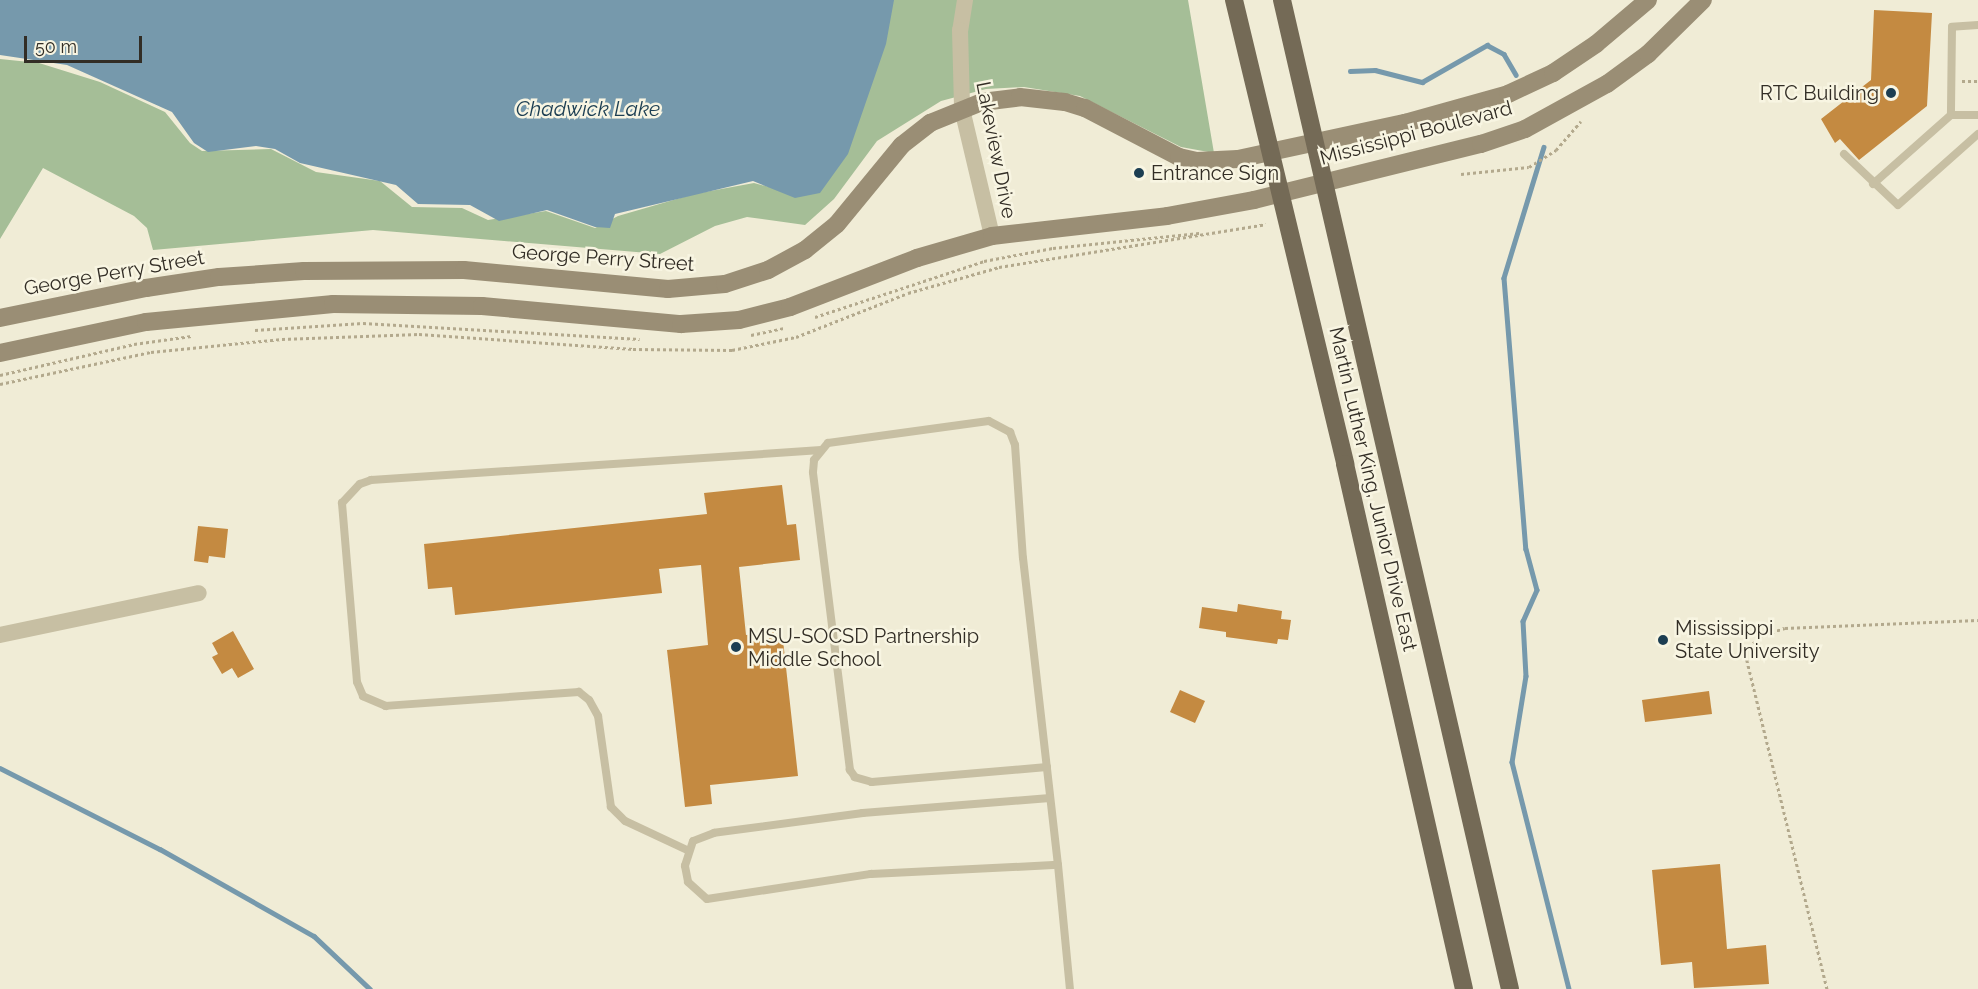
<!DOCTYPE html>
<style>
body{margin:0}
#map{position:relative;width:1978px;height:989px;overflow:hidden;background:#f0ecd6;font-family:Raleway,sans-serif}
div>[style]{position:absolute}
.green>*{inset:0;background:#a5be97}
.water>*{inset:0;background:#7699ac}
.stream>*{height:4.5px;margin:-2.25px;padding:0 2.25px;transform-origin:2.25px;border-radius:2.25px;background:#7699ac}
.building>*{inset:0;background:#c48a41}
.path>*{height:3px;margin-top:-1.5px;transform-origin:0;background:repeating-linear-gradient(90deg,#b3a98d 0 3px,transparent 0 6px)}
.lane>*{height:8px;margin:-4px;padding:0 4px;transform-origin:4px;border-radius:4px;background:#c7bfa3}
.street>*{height:16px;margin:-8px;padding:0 8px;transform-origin:8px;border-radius:8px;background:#c7bfa3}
.secondary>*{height:18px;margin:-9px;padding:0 9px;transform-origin:9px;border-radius:9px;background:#9a8e75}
.primary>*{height:18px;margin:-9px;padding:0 9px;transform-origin:9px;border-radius:9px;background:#746a56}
.dots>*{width:16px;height:16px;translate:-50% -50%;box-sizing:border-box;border:3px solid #f8f5e2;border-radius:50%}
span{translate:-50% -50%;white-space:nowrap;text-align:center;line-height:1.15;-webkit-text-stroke:5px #f8f5e2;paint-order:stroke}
.poi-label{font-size:20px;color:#322d25}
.right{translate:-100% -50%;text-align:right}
.left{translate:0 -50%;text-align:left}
.street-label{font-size:20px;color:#322d25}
.water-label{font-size:21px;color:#1c3e52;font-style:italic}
.scale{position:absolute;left:24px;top:36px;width:118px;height:27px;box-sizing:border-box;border:3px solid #322d25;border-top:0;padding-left:8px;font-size:18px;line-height:21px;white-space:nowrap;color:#322d25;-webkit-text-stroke:4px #f8f5e2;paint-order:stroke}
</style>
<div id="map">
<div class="green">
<i style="clip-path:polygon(891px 0,1188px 0,1214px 153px,1181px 147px,1080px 96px,1024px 87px,986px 89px,941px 101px,877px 141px,834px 199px,805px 225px,747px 217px,715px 226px,660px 254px,373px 230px,153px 250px,147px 228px,134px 216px,43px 168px,0 239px,0 59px,39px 63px,100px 82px,165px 112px,190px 143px,202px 151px,271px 149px,316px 172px,380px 181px,412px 207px,462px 208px,488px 220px,546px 211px,595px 228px,618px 216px,694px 194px,754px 183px,773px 188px)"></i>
</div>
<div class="water">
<i style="clip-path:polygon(0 0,894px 0,886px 44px,848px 154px,820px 193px,795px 198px,753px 181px,615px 214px,610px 228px,595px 227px,547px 210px,499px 221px,470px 205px,418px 204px,396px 185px,300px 163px,275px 149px,256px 146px,208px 152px,194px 143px,172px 112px,67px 65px,0 55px)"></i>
</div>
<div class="stream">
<i style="left:1350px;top:71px;width:25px;rotate:-2deg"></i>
<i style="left:1375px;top:70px;width:49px;rotate:14.3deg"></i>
<i style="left:1422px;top:82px;width:75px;rotate:-29.6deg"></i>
<i style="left:1487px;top:45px;width:19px;rotate:28deg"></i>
<i style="left:1504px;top:54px;width:24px;rotate:60deg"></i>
<i style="left:1544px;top:147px;width:137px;rotate:107deg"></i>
<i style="left:1504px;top:278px;width:272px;rotate:85.4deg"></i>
<i style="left:1526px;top:549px;width:42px;rotate:75deg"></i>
<i style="left:1537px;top:590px;width:34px;rotate:114deg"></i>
<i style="left:1523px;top:621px;width:55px;rotate:86.9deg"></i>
<i style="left:1526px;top:676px;width:87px;rotate:99.2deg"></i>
<i style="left:1512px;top:762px;width:234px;rotate:75.9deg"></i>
<i style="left:0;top:768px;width:179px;rotate:26.9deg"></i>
<i style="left:160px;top:849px;width:177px;rotate:29.5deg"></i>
<i style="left:314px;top:936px;width:77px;rotate:43.4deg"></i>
</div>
<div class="building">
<i style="clip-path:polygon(1874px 10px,1932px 13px,1927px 106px,1859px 160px,1840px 139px,1835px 143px,1821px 119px,1871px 80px)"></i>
<i style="clip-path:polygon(782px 485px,787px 525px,796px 524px,800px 560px,739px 567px,746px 635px,782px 631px,798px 776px,710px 785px,712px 804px,685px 807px,667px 650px,708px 645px,701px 565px,659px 569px,662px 593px,455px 615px,452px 587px,428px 589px,424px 544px,707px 514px,704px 493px)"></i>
<i style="clip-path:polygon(198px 526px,228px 529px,225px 558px,209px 556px,208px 563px,194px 561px)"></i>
<i style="clip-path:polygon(1238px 604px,1282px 611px,1281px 619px,1291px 620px,1288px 640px,1278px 639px,1277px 644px,1226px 637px,1226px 632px,1199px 628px,1202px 607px,1237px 612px)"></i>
<i style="clip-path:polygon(233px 631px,254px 669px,238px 678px,232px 668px,222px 674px,212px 657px,218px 654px,212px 643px)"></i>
<i style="clip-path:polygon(1180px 690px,1205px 701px,1195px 723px,1170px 712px)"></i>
<i style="clip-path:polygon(1709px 691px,1712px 714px,1645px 722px,1642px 700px)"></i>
<i style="clip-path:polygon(1720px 864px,1727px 949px,1766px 945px,1769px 984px,1694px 988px,1692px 962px,1661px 965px,1652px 870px)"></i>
</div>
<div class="path">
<i style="left:1962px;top:81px;width:16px"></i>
<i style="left:1461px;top:174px;width:68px;rotate:-5.9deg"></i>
<i style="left:1529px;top:167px;width:32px;rotate:-32deg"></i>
<i style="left:1556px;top:150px;width:38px;rotate:-49deg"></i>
<i style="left:815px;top:317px;width:178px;rotate:-18.3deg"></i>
<i style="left:984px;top:261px;width:70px;rotate:-10.7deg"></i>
<i style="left:1053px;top:248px;width:147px;rotate:-5.9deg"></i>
<i style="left:255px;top:330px;width:108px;rotate:-3.7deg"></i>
<i style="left:363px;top:323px;width:277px;rotate:3.3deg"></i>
<i style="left:751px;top:335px;width:33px;rotate:-12deg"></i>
<i style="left:0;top:375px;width:138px;rotate:-13deg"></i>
<i style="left:134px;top:344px;width:58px;rotate:-8deg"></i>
<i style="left:0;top:384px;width:154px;rotate:-12deg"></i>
<i style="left:151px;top:352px;width:132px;rotate:-5.7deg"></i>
<i style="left:282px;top:339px;width:137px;rotate:-2.1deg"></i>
<i style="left:419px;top:334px;width:215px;rotate:4deg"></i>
<i style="left:633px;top:349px;width:99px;rotate:0.6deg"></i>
<i style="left:732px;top:350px;width:65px;rotate:-11.5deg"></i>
<i style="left:796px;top:337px;width:120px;rotate:-21.4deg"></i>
<i style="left:908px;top:293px;width:95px;rotate:-15.9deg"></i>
<i style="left:999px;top:267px;width:270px;rotate:-9.1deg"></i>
<i style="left:1827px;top:989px;width:347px;rotate:-103.7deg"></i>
<i style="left:1745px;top:652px;width:22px;rotate:-47deg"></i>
<i style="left:1760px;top:636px;width:26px;rotate:-18deg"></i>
<i style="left:1785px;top:628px;width:193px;rotate:-2.4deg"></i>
</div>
<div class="lane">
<i style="left:1978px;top:25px;width:26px;rotate:176deg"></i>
<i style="left:1952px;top:27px;width:88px;rotate:90.7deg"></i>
<i style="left:1951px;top:115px;width:27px"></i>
<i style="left:1844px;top:154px;width:74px;rotate:43.4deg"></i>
<i style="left:1898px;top:205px;width:107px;rotate:-41.6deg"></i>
<i style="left:1873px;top:184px;width:104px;rotate:-41.5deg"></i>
<i style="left:1047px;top:767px;width:176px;rotate:175.1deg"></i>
<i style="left:872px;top:782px;width:18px;rotate:-164deg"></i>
<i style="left:855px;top:777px;width:9px;rotate:-126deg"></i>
<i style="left:850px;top:770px;width:300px;rotate:-97.1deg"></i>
<i style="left:813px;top:472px;width:12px;rotate:-85deg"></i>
<i style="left:814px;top:460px;width:22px;rotate:-51deg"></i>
<i style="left:828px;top:443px;width:162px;rotate:-7.8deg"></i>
<i style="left:989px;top:421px;width:24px;rotate:28deg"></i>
<i style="left:1010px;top:432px;width:14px;rotate:69deg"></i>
<i style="left:1015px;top:445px;width:113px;rotate:86deg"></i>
<i style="left:1023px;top:558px;width:309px;rotate:83.5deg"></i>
<i style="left:1058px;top:865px;width:125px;rotate:84.5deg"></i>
<i style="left:1050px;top:798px;width:188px;rotate:175.4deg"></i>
<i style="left:863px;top:813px;width:150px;rotate:172.4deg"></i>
<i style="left:714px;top:833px;width:22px;rotate:159deg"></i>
<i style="left:693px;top:841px;width:26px;rotate:108deg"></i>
<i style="left:685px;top:866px;width:16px;rotate:79deg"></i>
<i style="left:688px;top:882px;width:25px;rotate:42deg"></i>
<i style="left:707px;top:899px;width:166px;rotate:-8.7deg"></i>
<i style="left:871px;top:874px;width:187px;rotate:-2.8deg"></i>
<i style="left:687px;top:850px;width:68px;rotate:-154.9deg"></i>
<i style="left:625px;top:821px;width:20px;rotate:-135deg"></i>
<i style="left:611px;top:807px;width:92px;rotate:-98.1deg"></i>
<i style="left:598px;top:716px;width:18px;rotate:-119deg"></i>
<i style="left:589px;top:700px;width:13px;rotate:-141deg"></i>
<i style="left:579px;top:692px;width:194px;rotate:175.9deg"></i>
<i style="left:386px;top:706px;width:25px;rotate:-157deg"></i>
<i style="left:363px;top:696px;width:15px;rotate:-113deg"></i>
<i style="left:357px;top:682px;width:180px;rotate:-94.8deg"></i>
<i style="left:342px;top:503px;width:26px;rotate:-47deg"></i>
<i style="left:360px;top:484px;width:12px;rotate:-20deg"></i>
<i style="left:371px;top:480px;width:451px;rotate:-3.8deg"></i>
</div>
<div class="street">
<i style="left:965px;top:0;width:30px;rotate:99deg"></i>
<i style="left:960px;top:30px;width:79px;rotate:88.5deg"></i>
<i style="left:962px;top:109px;width:130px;rotate:76.7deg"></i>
<i style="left:0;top:635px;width:203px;rotate:-11.9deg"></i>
</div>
<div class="secondary">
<i style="left:0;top:318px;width:149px;rotate:-11.6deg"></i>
<i style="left:146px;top:288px;width:74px;rotate:-8.6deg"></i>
<i style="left:219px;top:277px;width:85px;rotate:-4deg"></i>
<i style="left:304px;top:271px;width:160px;rotate:-0.4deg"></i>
<i style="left:464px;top:270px;width:205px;rotate:5.3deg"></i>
<i style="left:668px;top:289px;width:57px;rotate:-5deg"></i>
<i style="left:725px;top:284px;width:45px;rotate:-18deg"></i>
<i style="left:768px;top:270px;width:42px;rotate:-28.4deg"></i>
<i style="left:805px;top:250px;width:41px;rotate:-39.1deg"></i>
<i style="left:837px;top:224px;width:102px;rotate:-50.6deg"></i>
<i style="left:902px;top:145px;width:36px;rotate:-38deg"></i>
<i style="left:930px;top:123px;width:56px;rotate:-22deg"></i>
<i style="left:982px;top:102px;width:38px;rotate:-7deg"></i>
<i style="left:1020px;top:97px;width:45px;rotate:6.3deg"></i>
<i style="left:1065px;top:102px;width:21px;rotate:17deg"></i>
<i style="left:1085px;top:108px;width:106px;rotate:27.5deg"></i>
<i style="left:1179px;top:157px;width:18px;rotate:13deg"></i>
<i style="left:1197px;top:161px;width:41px;rotate:-2.8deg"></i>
<i style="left:1238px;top:159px;width:171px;rotate:-12.2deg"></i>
<i style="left:1405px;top:123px;width:107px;rotate:-15.7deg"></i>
<i style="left:1508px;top:94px;width:50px;rotate:-25deg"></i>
<i style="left:1553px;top:73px;width:52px;rotate:-34deg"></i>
<i style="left:1596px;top:44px;width:68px;rotate:-40.2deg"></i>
<i style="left:0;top:353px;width:149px;rotate:-12deg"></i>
<i style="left:146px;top:322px;width:188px;rotate:-5.5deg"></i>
<i style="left:333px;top:304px;width:149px;rotate:0.8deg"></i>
<i style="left:482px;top:306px;width:200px;rotate:5.2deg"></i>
<i style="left:681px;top:324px;width:58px;rotate:-3.9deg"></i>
<i style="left:739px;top:320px;width:53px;rotate:-14.3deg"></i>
<i style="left:790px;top:307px;width:136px;rotate:-21.1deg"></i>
<i style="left:917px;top:258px;width:78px;rotate:-16.3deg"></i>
<i style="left:992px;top:236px;width:176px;rotate:-6.5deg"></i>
<i style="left:1167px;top:216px;width:88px;rotate:-10.4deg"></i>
<i style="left:1254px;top:200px;width:234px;rotate:-13.9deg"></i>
<i style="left:1481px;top:144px;width:46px;rotate:-18.8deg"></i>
<i style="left:1525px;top:129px;width:94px;rotate:-28.8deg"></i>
<i style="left:1607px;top:84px;width:51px;rotate:-36.2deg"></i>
<i style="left:1648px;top:54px;width:77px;rotate:-44.5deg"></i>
</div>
<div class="primary">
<i style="left:1234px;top:0;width:477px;rotate:76.5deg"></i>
<i style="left:1345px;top:464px;width:538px;rotate:77.23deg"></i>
<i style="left:1282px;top:0;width:1015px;rotate:77.02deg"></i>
</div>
<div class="dots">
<i style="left:1891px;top:93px;background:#1c3e52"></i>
<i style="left:1139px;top:173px;background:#1c3e52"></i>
<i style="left:1663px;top:640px;background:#1c3e52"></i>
<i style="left:736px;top:647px;background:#1c3e52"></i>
</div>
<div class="poi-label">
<span class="right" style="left:1879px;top:93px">RTC Building</span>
<span class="left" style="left:1151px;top:173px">Entrance Sign</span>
<span class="left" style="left:1675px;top:640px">Mississippi<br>State University</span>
<span class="left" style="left:748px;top:648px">MSU-SOCSD Partnership<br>Middle School</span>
</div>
<div class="street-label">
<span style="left:1416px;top:133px;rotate:-15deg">Mississippi Boulevard</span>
<span style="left:996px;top:150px;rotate:79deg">Lakeview Drive</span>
<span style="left:603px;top:258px;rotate:4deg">George Perry Street</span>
<span style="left:114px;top:273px;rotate:-10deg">George Perry Street</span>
<span style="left:1373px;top:489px;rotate:77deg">Martin Luther King, Junior Drive East</span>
</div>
<div class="water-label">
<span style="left:588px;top:109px">Chadwick Lake</span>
</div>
<div class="scale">50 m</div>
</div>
